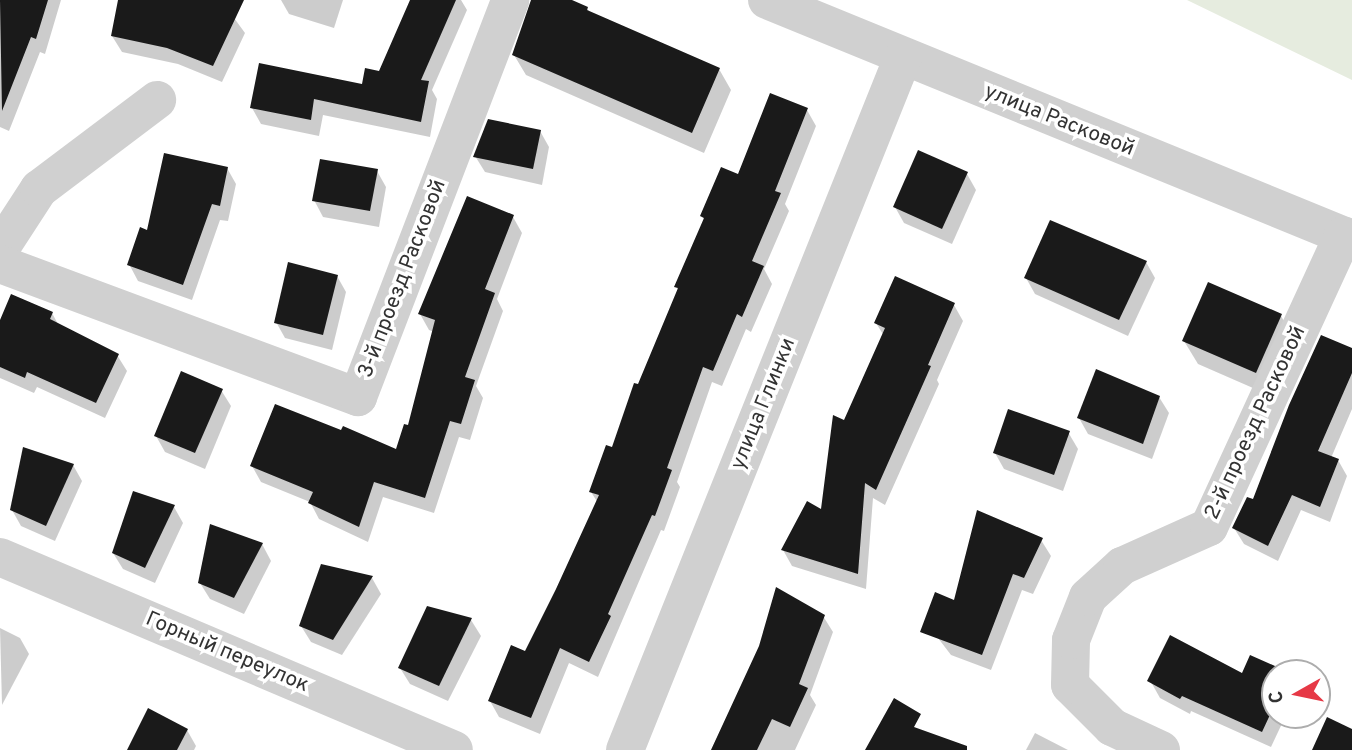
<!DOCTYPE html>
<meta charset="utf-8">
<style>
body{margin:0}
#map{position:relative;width:1352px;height:750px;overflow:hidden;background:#fff;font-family:Overpass,sans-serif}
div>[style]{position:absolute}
.green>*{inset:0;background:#e6ecdf}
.shadow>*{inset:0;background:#0003}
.building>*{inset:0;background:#1a1a1a}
.minor>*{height:38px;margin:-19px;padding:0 19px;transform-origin:19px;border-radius:19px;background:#d0d0d0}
span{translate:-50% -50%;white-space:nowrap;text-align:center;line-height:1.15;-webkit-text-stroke:7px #fff;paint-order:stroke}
.street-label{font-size:21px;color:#333}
.north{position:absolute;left:1261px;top:659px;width:70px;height:70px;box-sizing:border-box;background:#fff;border:2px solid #adadad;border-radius:50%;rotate:261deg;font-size:19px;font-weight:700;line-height:28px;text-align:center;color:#333}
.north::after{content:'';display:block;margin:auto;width:24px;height:32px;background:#e63946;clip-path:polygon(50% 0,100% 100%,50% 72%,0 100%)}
</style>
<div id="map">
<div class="green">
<i style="clip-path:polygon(1187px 0,1352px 0,1352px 80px)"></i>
</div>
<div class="shadow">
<i style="clip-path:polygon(0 0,61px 0,45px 54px,40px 52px,9px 131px,0 127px)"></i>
<i style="clip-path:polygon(120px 0,221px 0,245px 33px,222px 82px,178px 64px,122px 52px,112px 36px)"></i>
<i style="clip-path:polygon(281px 0,343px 0,334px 28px,289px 14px)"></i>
<i style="clip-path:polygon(412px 0,461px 0,467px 10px,432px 90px,437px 99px,430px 137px,323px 115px,319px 136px,261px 124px,252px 108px,363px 86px,380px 73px)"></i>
<i style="clip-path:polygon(532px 0,568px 0,587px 8px,590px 13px,719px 69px,731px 90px,704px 153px,526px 75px,514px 55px)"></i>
<i style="clip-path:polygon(807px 110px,816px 126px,785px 204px,789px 211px,764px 269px,772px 284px,751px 332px,746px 329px,722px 386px,712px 382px,677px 482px,680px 487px,664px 531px,661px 530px,598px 677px,569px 663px,540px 734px,499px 717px,490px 701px,526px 653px,598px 503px,591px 492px,613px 450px,679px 291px,676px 287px,705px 221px,702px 216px)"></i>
<i style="clip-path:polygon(540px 131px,549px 147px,542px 185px,485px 172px,475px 156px)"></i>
<i style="clip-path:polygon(227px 168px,236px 184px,228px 221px,220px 220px,192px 300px,138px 281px,129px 264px,149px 232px)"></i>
<i style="clip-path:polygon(377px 171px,386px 187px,379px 227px,323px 217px,314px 200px)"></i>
<i style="clip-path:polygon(967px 174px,976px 190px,952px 244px,904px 223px,895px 207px)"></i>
<i style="clip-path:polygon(513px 217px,522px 233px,497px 299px,503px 311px,476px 386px,483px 398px,470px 440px,459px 437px,434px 513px,383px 497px,368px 542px,319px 519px,310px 502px,261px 482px,252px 466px,397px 452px,409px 427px,434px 332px,429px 330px,420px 314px)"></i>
<i style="clip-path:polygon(1146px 262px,1155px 278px,1128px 336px,1035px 294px,1026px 278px)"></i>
<i style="clip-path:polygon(337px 276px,346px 292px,332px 350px,285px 338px,276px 322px)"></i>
<i style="clip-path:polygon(1209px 284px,1281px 316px,1295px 339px,1269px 395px,1198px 364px,1184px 341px)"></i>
<i style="clip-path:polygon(954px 305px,963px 321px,937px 380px,939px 384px,885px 505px,873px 498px,866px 589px,792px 566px,783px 550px,823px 511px,845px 422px,884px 336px,876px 323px)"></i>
<i style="clip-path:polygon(52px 313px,59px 326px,117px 355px,127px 371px,105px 418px,37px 387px,34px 393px,0 378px,0 324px)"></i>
<i style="clip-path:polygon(1352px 350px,1352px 409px,1331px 458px,1338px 460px,1347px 476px,1330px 522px,1301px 510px,1278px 561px,1244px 544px,1234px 528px)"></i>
<i style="clip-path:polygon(221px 390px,231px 406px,205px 469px,165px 452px,156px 436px)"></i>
<i style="clip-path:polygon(1159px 397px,1169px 413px,1152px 459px,1088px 434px,1079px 418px)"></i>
<i style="clip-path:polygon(1068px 432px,1078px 449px,1063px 491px,1004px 469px,995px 453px)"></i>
<i style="clip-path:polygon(73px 465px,82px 481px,55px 541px,21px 526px,12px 510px)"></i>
<i style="clip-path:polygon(174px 507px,183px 523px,155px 583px,123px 569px,113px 553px)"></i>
<i style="clip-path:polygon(1041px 540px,1051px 556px,1033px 594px,1022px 590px,991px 670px,951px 655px,925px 621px)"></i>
<i style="clip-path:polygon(262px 544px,271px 561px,244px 614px,210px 599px,200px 583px)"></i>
<i style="clip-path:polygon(322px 566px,372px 578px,381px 594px,342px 655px,311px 642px,301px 626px)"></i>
<i style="clip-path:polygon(428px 608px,471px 620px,481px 636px,448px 701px,410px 684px,400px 668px)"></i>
<i style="clip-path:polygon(823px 616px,833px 632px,810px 695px,816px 705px,795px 750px,711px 750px,761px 646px)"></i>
<i style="clip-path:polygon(0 628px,20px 638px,29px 654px,2px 705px)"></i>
<i style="clip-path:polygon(1251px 657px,1285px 673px,1275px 673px,1275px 715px,1286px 715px,1271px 747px,1191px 711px,1190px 714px,1160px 698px,1151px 682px,1243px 676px)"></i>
<i style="clip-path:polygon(187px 730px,196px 746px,194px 750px,129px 750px)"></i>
<i style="clip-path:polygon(1035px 733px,1068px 750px,1026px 750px)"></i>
</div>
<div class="building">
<i style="clip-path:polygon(0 0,48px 0,36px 39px,31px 37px,2px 111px)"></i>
<i style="clip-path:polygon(118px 0,244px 0,213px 66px,167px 48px,111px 36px)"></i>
<i style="clip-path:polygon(410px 0,456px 0,421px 80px,429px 81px,421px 122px,314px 99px,311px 120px,250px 108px,259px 63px,362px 84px,365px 68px,379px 71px)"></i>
<i style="clip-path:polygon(531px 0,572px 0,588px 7px,587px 10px,720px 68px,692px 133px,512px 55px)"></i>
<i style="clip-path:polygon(770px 93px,808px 108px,775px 191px,781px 193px,752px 261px,764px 266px,742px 317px,737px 314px,713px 371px,703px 367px,667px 468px,672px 470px,655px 516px,652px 515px,608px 614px,611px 616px,589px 662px,560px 648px,531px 718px,488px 701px,511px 645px,525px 651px,556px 589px,599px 495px,589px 492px,606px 445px,612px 447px,634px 383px,638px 384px,678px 288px,674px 287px,704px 218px,700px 216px,721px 167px,738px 174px)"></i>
<i style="clip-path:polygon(488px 119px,541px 130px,533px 169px,473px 157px)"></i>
<i style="clip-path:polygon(918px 150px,968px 172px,942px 229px,893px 207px)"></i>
<i style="clip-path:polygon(164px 153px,228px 167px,220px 206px,212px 204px,183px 285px,127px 265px,140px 227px,147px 230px)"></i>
<i style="clip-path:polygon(320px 159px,378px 169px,370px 211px,312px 201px)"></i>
<i style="clip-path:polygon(467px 196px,514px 215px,485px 289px,495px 293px,465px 377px,475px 380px,461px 424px,450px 421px,425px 498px,374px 482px,359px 527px,308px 503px,313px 492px,250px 466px,275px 404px,341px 430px,343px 426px,396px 449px,404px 424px,408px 425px,435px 320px,418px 314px)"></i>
<i style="clip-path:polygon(1050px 220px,1147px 261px,1119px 320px,1024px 278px)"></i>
<i style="clip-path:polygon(288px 262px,338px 275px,323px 335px,274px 323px)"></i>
<i style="clip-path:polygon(895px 276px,955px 303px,928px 365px,931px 366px,876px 490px,865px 483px,858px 574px,781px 550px,807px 501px,821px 509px,833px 415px,844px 420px,885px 328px,874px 323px)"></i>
<i style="clip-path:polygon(1208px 282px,1282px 314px,1256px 373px,1182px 341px)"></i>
<i style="clip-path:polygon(11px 294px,53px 312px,50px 319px,119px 354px,96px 403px,27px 372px,25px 378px,0 367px,0 320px)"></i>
<i style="clip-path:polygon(1321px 335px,1352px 348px,1352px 373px,1318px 451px,1339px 459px,1320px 507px,1292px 495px,1268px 546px,1232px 528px,1247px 497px,1253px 499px,1289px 405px)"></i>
<i style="clip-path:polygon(1096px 369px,1160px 396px,1143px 444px,1077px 418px)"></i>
<i style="clip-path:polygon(181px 371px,223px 389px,195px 453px,154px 436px)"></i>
<i style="clip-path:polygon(1008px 409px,1070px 431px,1054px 475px,993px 453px)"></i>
<i style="clip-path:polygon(23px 447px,74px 464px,46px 526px,10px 510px)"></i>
<i style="clip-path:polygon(133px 491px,175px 505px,145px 568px,112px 553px)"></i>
<i style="clip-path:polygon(977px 510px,1043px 538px,1024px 578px,1013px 574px,982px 655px,920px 632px,935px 592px,954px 600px)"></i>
<i style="clip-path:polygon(210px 524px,263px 543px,234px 598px,198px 583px)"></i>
<i style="clip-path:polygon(321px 564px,373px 576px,333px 640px,299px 626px)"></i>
<i style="clip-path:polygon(776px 587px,825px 615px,799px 684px,808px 688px,790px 727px,772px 719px,757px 750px,711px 750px,759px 646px)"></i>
<i style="clip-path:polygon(427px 606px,472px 618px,439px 686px,398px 668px)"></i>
<i style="clip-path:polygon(1170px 635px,1242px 673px,1250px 655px,1275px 666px,1275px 704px,1262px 732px,1182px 696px,1180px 699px,1147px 681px)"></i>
<i style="clip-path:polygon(894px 698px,921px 714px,914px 727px,967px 746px,967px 750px,865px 750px)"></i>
<i style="clip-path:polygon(148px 708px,188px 729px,177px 750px,127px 750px)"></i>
<i style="clip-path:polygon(1327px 717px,1352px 729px,1352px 750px,1312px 750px)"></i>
</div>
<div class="minor">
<i style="left:767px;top:0;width:632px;rotate:22.22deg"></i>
<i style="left:0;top:249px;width:72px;rotate:-57deg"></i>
<i style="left:39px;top:189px;width:148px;rotate:-37deg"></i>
<i style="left:0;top:264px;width:382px;rotate:20.4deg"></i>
<i style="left:358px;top:397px;width:425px;rotate:-69deg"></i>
<i style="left:0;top:557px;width:493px;rotate:23deg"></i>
<i style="left:625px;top:750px;width:747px;rotate:-68.14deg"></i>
<i style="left:1161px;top:750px;width:54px;rotate:-154.9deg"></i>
<i style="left:1112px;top:727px;width:59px;rotate:-135deg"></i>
<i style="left:1070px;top:685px;width:45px;rotate:-88.7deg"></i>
<i style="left:1071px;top:640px;width:46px;rotate:-68.4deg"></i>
<i style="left:1088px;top:597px;width:46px;rotate:-42.4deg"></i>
<i style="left:1122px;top:566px;width:95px;rotate:-24.1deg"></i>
<i style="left:1209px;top:527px;width:321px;rotate:-65.3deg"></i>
</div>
<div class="street-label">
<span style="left:1059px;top:121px;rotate:22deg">улица Расковой</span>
<span style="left:403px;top:279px;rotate:-69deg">3-й проезд Расковой</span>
<span style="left:764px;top:404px;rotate:-68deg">улица Глинки</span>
<span style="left:1256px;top:423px;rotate:-65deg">2-й проезд Расковой</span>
<span style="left:227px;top:653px;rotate:23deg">Горный переулок</span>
</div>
<div class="north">С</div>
</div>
